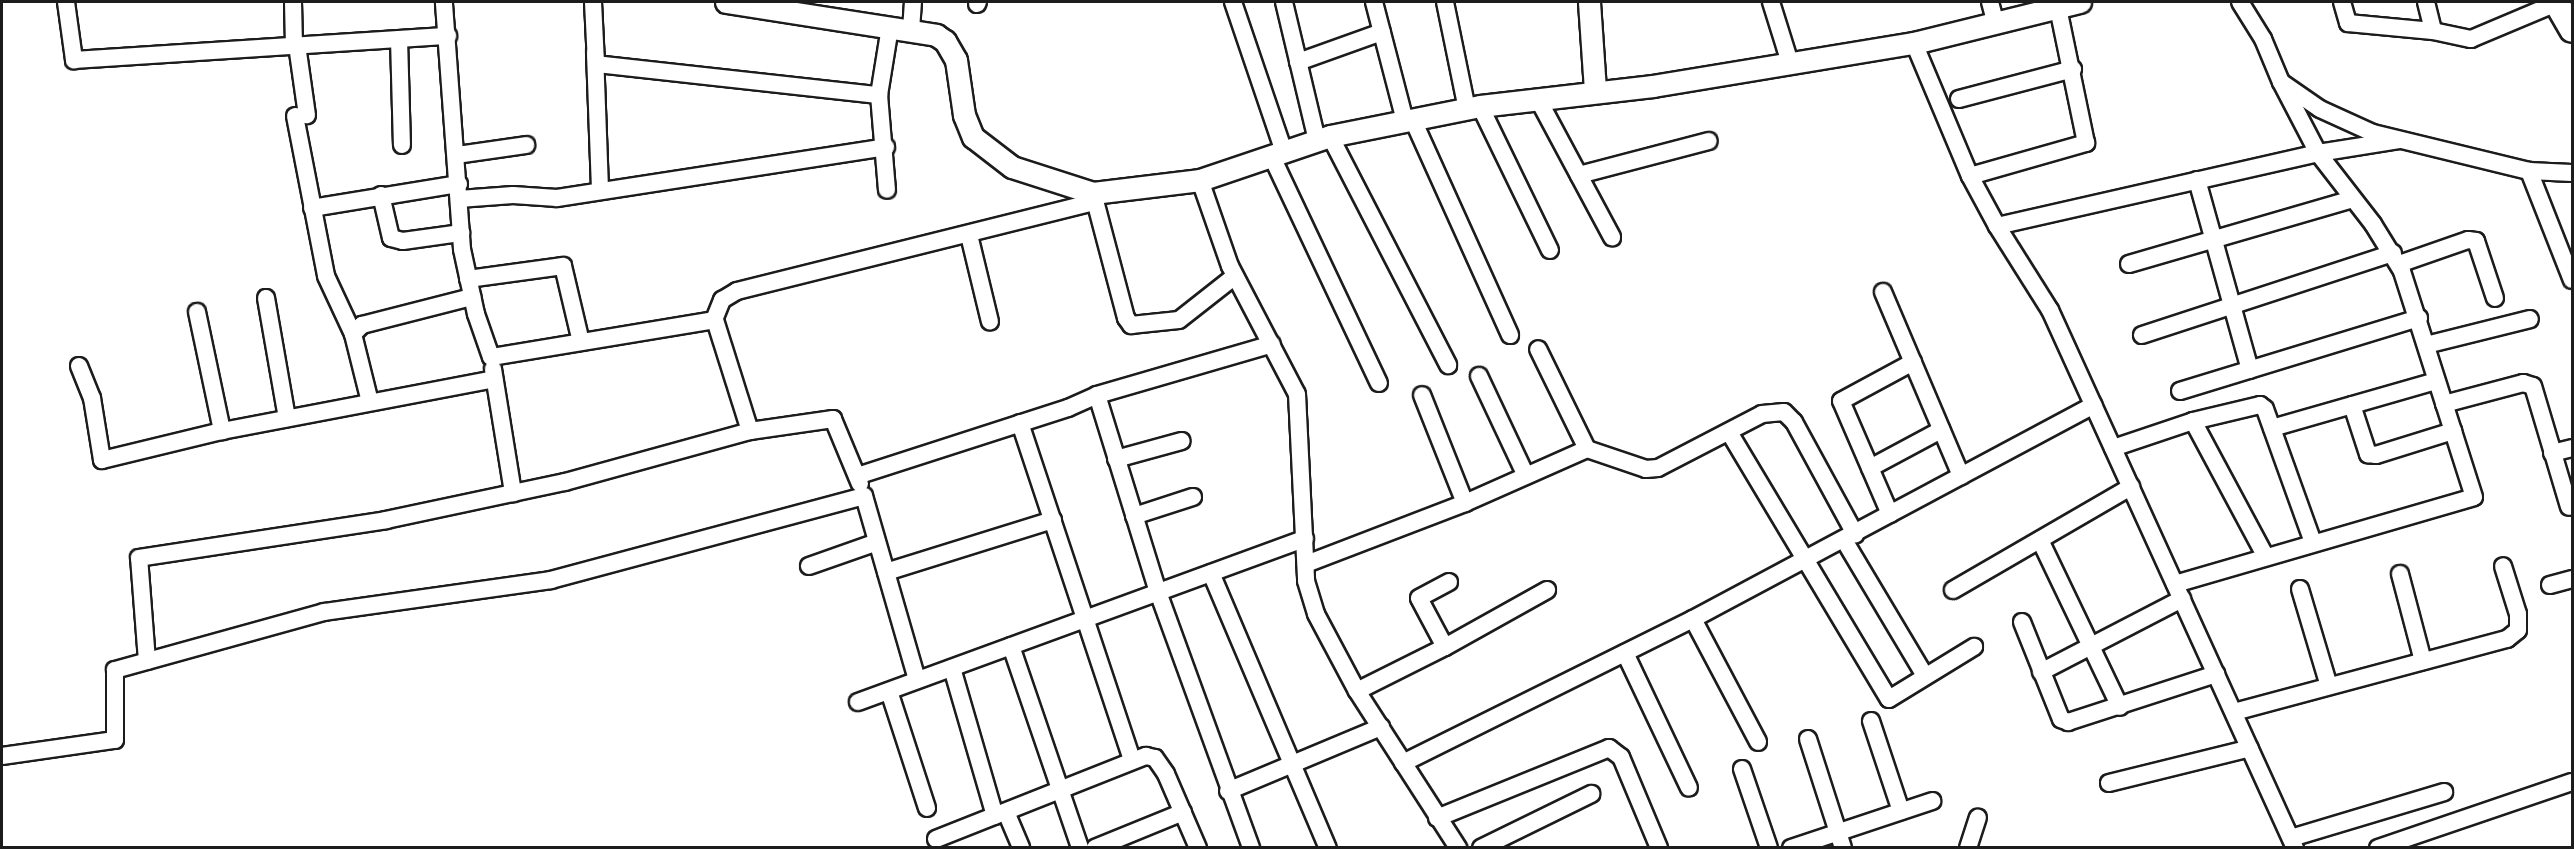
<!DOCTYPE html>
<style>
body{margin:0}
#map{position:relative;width:2574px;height:849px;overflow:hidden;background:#fff;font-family:"Indie Flower",sans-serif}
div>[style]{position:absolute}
.roads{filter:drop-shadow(2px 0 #1c1c1c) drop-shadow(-2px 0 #1c1c1c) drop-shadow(0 2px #1c1c1c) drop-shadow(0 -2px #1c1c1c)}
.minor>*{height:16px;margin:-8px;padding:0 8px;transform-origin:8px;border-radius:8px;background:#fff}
.tertiary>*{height:21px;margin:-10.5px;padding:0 10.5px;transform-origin:10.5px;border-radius:10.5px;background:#fff}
.secondary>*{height:24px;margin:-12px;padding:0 12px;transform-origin:12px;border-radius:12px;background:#fff}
span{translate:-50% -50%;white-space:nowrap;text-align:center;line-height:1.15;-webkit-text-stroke:4.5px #fff;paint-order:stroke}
.frame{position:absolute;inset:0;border:3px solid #1c1c1c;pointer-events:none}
</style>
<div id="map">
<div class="roads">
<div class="minor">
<i style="left:66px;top:2px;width:59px;rotate:82.1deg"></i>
<i style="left:74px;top:60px;width:375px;rotate:-3.7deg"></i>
<i style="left:293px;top:2px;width:43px;rotate:88.7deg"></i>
<i style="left:593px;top:2px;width:62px;rotate:87.2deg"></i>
<i style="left:596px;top:64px;width:285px;rotate:6.3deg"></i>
<i style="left:879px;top:95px;width:95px;rotate:85.2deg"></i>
<i style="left:1233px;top:2px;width:158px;rotate:71.2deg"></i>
<i style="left:1284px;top:2px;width:143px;rotate:76.6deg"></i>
<i style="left:1374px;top:2px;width:123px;rotate:75.4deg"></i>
<i style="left:1445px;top:2px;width:109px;rotate:78.4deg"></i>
<i style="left:1771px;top:2px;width:64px;rotate:72.7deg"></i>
<i style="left:1990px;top:2px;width:23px;rotate:75deg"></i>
<i style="left:2240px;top:2px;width:44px;rotate:58.1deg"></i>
<i style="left:2263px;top:39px;width:47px;rotate:67.3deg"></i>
<i style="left:2281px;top:82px;width:47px;rotate:34.7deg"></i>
<i style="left:2320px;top:109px;width:58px;rotate:24.4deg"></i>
<i style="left:2373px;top:133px;width:161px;rotate:13.7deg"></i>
<i style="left:2529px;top:171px;width:43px;rotate:2.7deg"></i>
<i style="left:2342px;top:2px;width:22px;rotate:74deg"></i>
<i style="left:2348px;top:23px;width:85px;rotate:5.4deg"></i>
<i style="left:2433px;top:31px;width:39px;rotate:12deg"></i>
<i style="left:2471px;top:39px;width:95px;rotate:-22.8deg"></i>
<i style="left:2426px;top:2px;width:30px;rotate:76deg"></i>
<i style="left:977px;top:4px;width:2px;rotate:-63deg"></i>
<i style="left:911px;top:30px;width:28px;rotate:-86deg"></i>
<i style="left:399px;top:39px;width:106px;rotate:88.4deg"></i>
<i style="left:1914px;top:43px;width:144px;rotate:67.2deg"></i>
<i style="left:1970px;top:176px;width:57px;rotate:61.6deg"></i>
<i style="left:1997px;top:226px;width:99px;rotate:57.8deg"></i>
<i style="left:2050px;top:310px;width:591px;rotate:65.52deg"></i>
<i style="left:297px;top:45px;width:71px;rotate:81.9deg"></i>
<i style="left:595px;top:53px;width:138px;rotate:87.9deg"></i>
<i style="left:1298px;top:62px;width:89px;rotate:-19.7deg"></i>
<i style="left:879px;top:95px;width:69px;rotate:-80.8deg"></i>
<i style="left:1538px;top:99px;width:157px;rotate:61.8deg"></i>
<i style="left:1959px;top:99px;width:118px;rotate:-14.7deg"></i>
<i style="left:1480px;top:106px;width:160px;rotate:64.1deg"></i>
<i style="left:295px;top:116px;width:163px;rotate:79deg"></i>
<i style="left:326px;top:276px;width:64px;rotate:65deg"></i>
<i style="left:353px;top:334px;width:70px;rotate:76deg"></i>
<i style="left:1413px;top:120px;width:236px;rotate:65.7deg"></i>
<i style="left:1330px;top:136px;width:258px;rotate:62.7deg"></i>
<i style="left:457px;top:155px;width:70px;rotate:-8.2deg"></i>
<i style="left:1272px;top:157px;width:250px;rotate:64.7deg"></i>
<i style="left:2529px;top:171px;width:117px;rotate:68.5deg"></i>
<i style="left:1579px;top:175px;width:134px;rotate:-14.7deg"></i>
<i style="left:1970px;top:176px;width:121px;rotate:-15.9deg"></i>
<i style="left:2086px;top:143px;width:138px;rotate:-101.7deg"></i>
<i style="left:1200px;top:180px;width:91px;rotate:70.8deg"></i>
<i style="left:1230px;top:266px;width:144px;rotate:62.4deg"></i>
<i style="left:1297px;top:394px;width:187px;rotate:87.2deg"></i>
<i style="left:1306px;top:581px;width:34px;rotate:73deg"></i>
<i style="left:1316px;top:614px;width:87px;rotate:62deg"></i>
<i style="left:1357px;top:691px;width:187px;rotate:57.2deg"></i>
<i style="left:2197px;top:180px;width:197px;rotate:74.4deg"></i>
<i style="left:1093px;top:193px;width:129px;rotate:75.2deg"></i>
<i style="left:1126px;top:318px;width:9px;rotate:54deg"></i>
<i style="left:1131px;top:325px;width:48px;rotate:-5.9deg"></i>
<i style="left:1179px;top:320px;width:71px;rotate:-38.2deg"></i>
<i style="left:381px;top:195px;width:44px;rotate:76.9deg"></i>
<i style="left:391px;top:238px;width:12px;rotate:14deg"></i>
<i style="left:403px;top:241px;width:59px;rotate:-7.9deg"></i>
<i style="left:459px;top:199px;width:54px;rotate:-4.2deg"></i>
<i style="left:513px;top:195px;width:44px;rotate:3.9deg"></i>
<i style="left:557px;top:198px;width:333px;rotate:-8.8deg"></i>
<i style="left:312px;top:208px;width:149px;rotate:-9.3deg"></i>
<i style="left:1997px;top:226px;width:329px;rotate:-12.8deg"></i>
<i style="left:2318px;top:153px;width:82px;rotate:-9.1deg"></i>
<i style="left:969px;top:235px;width:89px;rotate:76.4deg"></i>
<i style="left:2129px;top:264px;width:233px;rotate:-16.2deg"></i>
<i style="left:2399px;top:264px;width:73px;rotate:-19.2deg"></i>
<i style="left:2468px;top:240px;width:8px;rotate:7deg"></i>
<i style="left:2476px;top:241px;width:60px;rotate:71.6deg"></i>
<i style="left:468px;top:279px;width:96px;rotate:-7.8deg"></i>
<i style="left:563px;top:266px;width:78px;rotate:76.7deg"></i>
<i style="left:1883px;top:292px;width:200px;rotate:67deg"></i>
<i style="left:266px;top:298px;width:122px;rotate:80.1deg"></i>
<i style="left:197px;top:312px;width:122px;rotate:78.1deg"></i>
<i style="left:714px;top:320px;width:22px;rotate:-68deg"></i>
<i style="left:722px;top:300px;width:17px;rotate:-31deg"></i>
<i style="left:737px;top:291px;width:369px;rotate:-14deg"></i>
<i style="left:353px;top:334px;width:13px;rotate:-45deg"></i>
<i style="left:362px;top:325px;width:114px;rotate:-14.3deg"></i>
<i style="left:2142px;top:335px;width:264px;rotate:-18.1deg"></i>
<i style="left:2426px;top:345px;width:107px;rotate:-14deg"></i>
<i style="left:79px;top:366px;width:35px;rotate:68deg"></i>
<i style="left:92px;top:398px;width:63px;rotate:80.8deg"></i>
<i style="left:102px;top:460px;width:123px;rotate:-13.6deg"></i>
<i style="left:222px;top:431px;width:277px;rotate:-10.8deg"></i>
<i style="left:493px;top:369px;width:126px;rotate:80.8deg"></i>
<i style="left:1479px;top:376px;width:110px;rotate:64.8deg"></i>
<i style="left:2180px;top:391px;width:250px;rotate:-17deg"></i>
<i style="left:1097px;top:395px;width:206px;rotate:72.8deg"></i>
<i style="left:1158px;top:592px;width:272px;rotate:70deg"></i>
<i style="left:2444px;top:404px;width:82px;rotate:-14.9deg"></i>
<i style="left:2523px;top:383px;width:10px;rotate:17deg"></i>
<i style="left:2533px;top:386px;width:126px;rotate:73.4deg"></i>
<i style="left:2352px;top:405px;width:52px;rotate:71.9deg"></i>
<i style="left:2368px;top:454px;width:8px;rotate:7deg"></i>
<i style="left:2376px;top:455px;width:81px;rotate:-17.3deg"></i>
<i style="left:2193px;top:421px;width:154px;rotate:61.8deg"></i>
<i style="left:1020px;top:423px;width:355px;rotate:71.6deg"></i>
<i style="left:2272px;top:428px;width:171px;rotate:-16deg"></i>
<i style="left:750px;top:431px;width:84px;rotate:-8.2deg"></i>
<i style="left:833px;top:419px;width:70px;rotate:67.4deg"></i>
<i style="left:1729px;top:432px;width:311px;rotate:59.1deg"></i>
<i style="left:1889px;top:699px;width:100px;rotate:-31.5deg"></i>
<i style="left:2113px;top:448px;width:84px;rotate:-18.6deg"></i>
<i style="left:2193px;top:421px;width:69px;rotate:-13.4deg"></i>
<i style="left:2260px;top:405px;width:6px;rotate:39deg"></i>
<i style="left:2265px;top:409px;width:141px;rotate:70.2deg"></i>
<i style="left:1587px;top:449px;width:62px;rotate:18.7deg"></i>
<i style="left:1646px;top:469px;width:12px;rotate:-5deg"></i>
<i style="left:1658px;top:468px;width:117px;rotate:-27.4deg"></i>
<i style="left:1762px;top:414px;width:22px;rotate:-5deg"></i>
<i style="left:1784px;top:412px;width:14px;rotate:45deg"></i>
<i style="left:1794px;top:422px;width:128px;rotate:61.4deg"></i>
<i style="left:2552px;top:453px;width:21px;rotate:-14deg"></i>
<i style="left:1116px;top:459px;width:68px;rotate:-15.3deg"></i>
<i style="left:1870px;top:468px;width:81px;rotate:-28.2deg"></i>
<i style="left:857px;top:476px;width:222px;rotate:-17.9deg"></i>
<i style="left:1068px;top:408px;width:32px;rotate:-24deg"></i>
<i style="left:1097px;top:395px;width:182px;rotate:-16.2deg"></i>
<i style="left:1465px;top:503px;width:133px;rotate:-23.9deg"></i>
<i style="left:1587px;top:449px;width:111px;rotate:-116.1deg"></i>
<i style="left:1890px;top:514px;width:123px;rotate:-113.4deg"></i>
<i style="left:1841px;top:401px;width:82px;rotate:-28.4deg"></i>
<i style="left:1134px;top:516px;width:62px;rotate:-17.9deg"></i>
<i style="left:1844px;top:540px;width:158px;rotate:59.2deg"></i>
<i style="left:2040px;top:540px;width:185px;rotate:64.4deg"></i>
<i style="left:1306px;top:564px;width:170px;rotate:-21deg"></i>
<i style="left:1465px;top:503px;width:116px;rotate:-111.7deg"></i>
<i style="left:809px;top:566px;width:72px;rotate:-19.4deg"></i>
<i style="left:886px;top:572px;width:175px;rotate:-17.3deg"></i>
<i style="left:1211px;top:573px;width:299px;rotate:67deg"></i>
<i style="left:2400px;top:574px;width:90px;rotate:75.2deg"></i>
<i style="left:2175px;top:584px;width:311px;rotate:-16.2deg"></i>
<i style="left:2474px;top:497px;width:237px;rotate:-107.7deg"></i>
<i style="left:2402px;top:271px;width:55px;rotate:-121.7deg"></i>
<i style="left:2373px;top:224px;width:90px;rotate:-127.8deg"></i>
<i style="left:2318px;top:153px;width:80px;rotate:-117.5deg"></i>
<i style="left:2550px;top:585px;width:23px;rotate:-15deg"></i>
<i style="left:2300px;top:589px;width:101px;rotate:73.4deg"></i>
<i style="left:1953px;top:590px;width:206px;rotate:-30.1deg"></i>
<i style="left:1693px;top:619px;width:139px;rotate:62.1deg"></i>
<i style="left:2022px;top:622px;width:105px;rotate:68.1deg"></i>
<i style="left:2061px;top:719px;width:8px;rotate:23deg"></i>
<i style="left:2068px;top:722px;width:156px;rotate:-18deg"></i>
<i style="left:1011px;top:646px;width:213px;rotate:71.1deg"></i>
<i style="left:1445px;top:647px;width:117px;rotate:-29.2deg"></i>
<i style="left:1625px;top:653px;width:149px;rotate:64.6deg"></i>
<i style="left:147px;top:661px;width:103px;rotate:-94.4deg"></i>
<i style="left:139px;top:558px;width:250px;rotate:-8.7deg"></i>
<i style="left:386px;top:520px;width:183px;rotate:-12deg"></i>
<i style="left:565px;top:482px;width:192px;rotate:-15.4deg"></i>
<i style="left:750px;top:431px;width:116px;rotate:-107.5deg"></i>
<i style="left:715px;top:320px;width:227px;rotate:170.6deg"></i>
<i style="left:491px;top:357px;width:46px;rotate:-109.2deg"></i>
<i style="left:476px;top:314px;width:66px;rotate:-102.2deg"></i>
<i style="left:462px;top:249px;width:248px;rotate:-94.2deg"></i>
<i style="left:952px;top:668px;width:154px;rotate:73.8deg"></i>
<i style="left:2041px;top:672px;width:159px;rotate:-27.4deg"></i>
<i style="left:889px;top:691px;width:123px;rotate:72deg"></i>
<i style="left:1357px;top:691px;width:98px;rotate:-26.6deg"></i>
<i style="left:1445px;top:647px;width:55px;rotate:-118deg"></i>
<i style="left:1419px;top:598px;width:34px;rotate:-28deg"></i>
<i style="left:858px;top:702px;width:476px;rotate:-20.1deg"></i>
<i style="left:2234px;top:712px;width:283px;rotate:-15deg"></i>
<i style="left:2507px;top:639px;width:14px;rotate:-39deg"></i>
<i style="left:2518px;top:630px;width:16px;rotate:-90deg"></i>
<i style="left:2518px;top:614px;width:50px;rotate:-107.4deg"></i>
<i style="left:1871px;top:721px;width:95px;rotate:71.6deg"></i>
<i style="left:1808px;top:739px;width:114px;rotate:72.2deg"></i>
<i style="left:2px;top:756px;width:114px;rotate:-8.1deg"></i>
<i style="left:115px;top:740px;width:70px;rotate:-90deg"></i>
<i style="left:115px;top:670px;width:217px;rotate:-15.5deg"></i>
<i style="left:324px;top:612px;width:229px;rotate:-8deg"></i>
<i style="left:551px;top:580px;width:324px;rotate:-15deg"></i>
<i style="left:864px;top:496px;width:191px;rotate:73.9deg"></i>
<i style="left:1403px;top:763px;width:324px;rotate:-26.4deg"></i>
<i style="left:1693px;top:619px;width:454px;rotate:-28.1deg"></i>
<i style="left:1742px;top:769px;width:83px;rotate:71.1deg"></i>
<i style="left:2109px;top:783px;width:145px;rotate:-13.9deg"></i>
<i style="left:1228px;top:791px;width:166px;rotate:-22.7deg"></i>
<i style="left:1006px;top:812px;width:39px;rotate:67deg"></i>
<i style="left:1437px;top:818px;width:186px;rotate:-22.1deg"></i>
<i style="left:1609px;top:748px;width:15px;rotate:37deg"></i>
<i style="left:1621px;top:757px;width:99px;rotate:67.3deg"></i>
<i style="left:2291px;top:838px;width:160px;rotate:-16.7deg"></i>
<i style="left:936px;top:839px;width:226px;rotate:-21.6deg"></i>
<i style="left:1146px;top:756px;width:9px;rotate:13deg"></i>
<i style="left:1155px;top:758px;width:19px;rotate:55deg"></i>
<i style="left:1166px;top:774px;width:81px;rotate:66.6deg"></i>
<i style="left:1095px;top:848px;width:95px;rotate:-22.2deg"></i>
<i style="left:1481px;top:848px;width:123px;rotate:-26.1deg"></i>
<i style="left:1791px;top:848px;width:149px;rotate:-18.4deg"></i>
<i style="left:1968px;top:848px;width:32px;rotate:-72deg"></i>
<i style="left:2378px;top:848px;width:205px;rotate:-18.8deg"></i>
</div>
<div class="tertiary">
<i style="left:726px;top:2px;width:213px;rotate:8.9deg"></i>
<i style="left:936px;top:35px;width:11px;rotate:34deg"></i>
<i style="left:945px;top:41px;width:22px;rotate:60deg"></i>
<i style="left:956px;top:60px;width:56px;rotate:81.7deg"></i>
<i style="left:964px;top:115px;width:24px;rotate:68deg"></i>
<i style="left:973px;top:137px;width:49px;rotate:37.6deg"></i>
<i style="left:1012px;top:167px;width:85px;rotate:17.8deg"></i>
<i style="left:1093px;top:193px;width:108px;rotate:-6.9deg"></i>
<i style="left:1200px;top:180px;width:137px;rotate:-18.7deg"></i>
<i style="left:1330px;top:136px;width:153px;rotate:-11.3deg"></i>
<i style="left:1480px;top:106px;width:174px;rotate:-6.6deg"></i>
<i style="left:1653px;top:86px;width:265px;rotate:-9.4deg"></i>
<i style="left:1914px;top:43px;width:171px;rotate:-13.9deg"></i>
<i style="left:1589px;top:2px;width:88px;rotate:86.1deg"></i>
</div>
<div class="secondary">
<i style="left:2556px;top:2px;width:32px;rotate:60deg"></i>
</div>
</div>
<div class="frame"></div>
</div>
